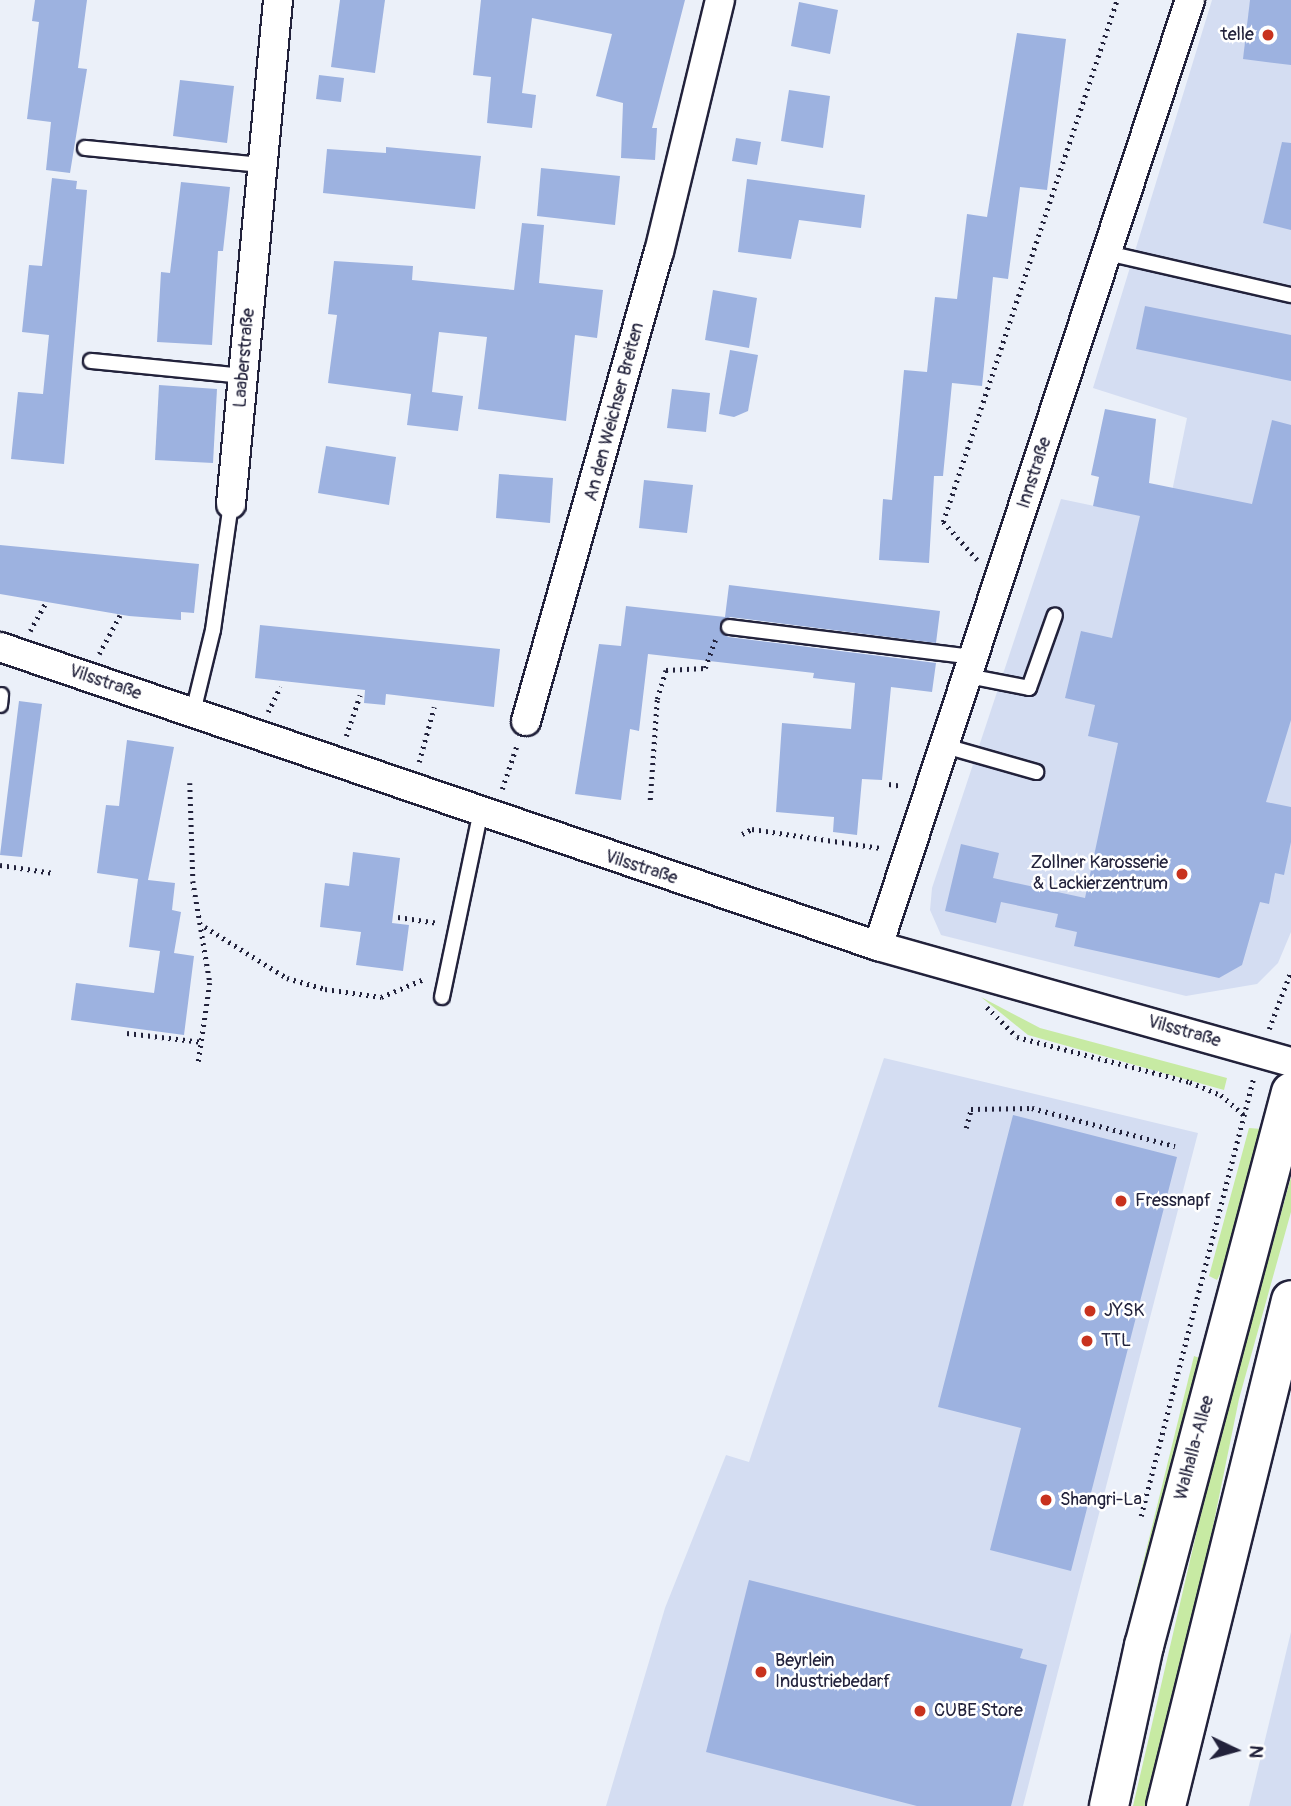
<!DOCTYPE html>
<meta charset="utf-8">
<style>
body{margin:0}
#map{position:relative;width:1291px;height:1806px;overflow:hidden;background:#ebf0f9;font-family:Pangolin,sans-serif}
div>[style]{position:absolute}
.built>*{inset:0;background:#d4ddf2}
.green>*{inset:0;background:#c7eaa3}
.building>*{inset:0;background:#9db2e0}
.path>*{height:4.5px;margin-top:-2.25px;transform-origin:0;background:repeating-linear-gradient(90deg,#22223b 0 2px,transparent 0 7px)}
.roads{filter:drop-shadow(2px 0 #22223b) drop-shadow(-2px 0 #22223b) drop-shadow(0 2px #22223b) drop-shadow(0 -2px #22223b)}
.lane>*{height:14px;margin:-7px;padding:0 7px;transform-origin:7px;border-radius:7px;background:#fff}
.street>*{height:28px;margin:-14px;padding:0 14px;transform-origin:14px;border-radius:14px;background:#fff}
.secondary>*{height:38px;margin:-19px;padding:0 19px;transform-origin:19px;border-radius:19px;background:#fff}
.dots>*{width:19px;height:19px;translate:-50% -50%;box-sizing:border-box;border:4px solid #fff;border-radius:50%}
span{translate:-50% -50%;white-space:nowrap;text-align:center;line-height:1.15;-webkit-text-stroke:5px #fff;paint-order:stroke}
.poi-label{font-size:18px;color:#22223b}
.right{translate:-100% -50%;text-align:right}
.left{translate:0 -50%;text-align:left}
.street-label{font-size:18px;color:#22223b}
.north{position:absolute;left:1200px;top:1715px;width:70px;height:70px;-webkit-text-stroke:5px #fff;paint-order:stroke;rotate:95deg;font-size:19px;font-weight:700;line-height:28px;text-align:center;color:#22223b}
.north::after{content:'';display:block;margin:auto;width:24px;height:32px;background:#22223b;clip-path:polygon(50% 0,100% 100%,50% 72%,0 100%)}
</style>
<div id="map">
<div class="built">
<i style="clip-path:polygon(1212px 0,1291px 0,1291px 932px,1278px 963px,1257px 984px,1186px 996px,941px 935px,930px 910px,932px 888px,1061px 499px,1166px 521px,1187px 418px,1093px 388px)"></i>
<i style="clip-path:polygon(884px 1058px,1198px 1133px,1023px 1806px,606px 1806px,665px 1608px,726px 1455px,749px 1462px)"></i>
<i style="clip-path:polygon(1291px 1632px,1291px 1806px,1249px 1806px)"></i>
</div>
<div class="green">
<i style="clip-path:polygon(981px 997px,1040px 1028px,1227px 1078px,1224px 1090px,1028px 1035px)"></i>
<i style="clip-path:polygon(1249px 1128px,1262px 1129px,1241px 1234px,1217px 1280px,1209px 1276px)"></i>
<i style="clip-path:polygon(1291px 1177px,1291px 1212px,1239px 1399px,1156px 1806px,1133px 1806px,1218px 1440px)"></i>
<i style="clip-path:polygon(1194px 1356px,1205px 1360px,1139px 1626px,1128px 1624px)"></i>
</div>
<div class="building">
<i style="clip-path:polygon(35px 0,87px 0,78px 68px,87px 69px,70px 173px,46px 170px,51px 122px,27px 119px,39px 22px,32px 21px)"></i>
<i style="clip-path:polygon(340px 0,385px 0,375px 73px,331px 67px)"></i>
<i style="clip-path:polygon(481px 0,685px 0,652px 128px,657px 128px,655px 160px,621px 158px,623px 103px,596px 96px,612px 34px,532px 18px,522px 93px,536px 95px,532px 128px,487px 123px,491px 77px,473px 75px)"></i>
<i style="clip-path:polygon(1250px 0,1291px 0,1291px 65px,1243px 59px)"></i>
<i style="clip-path:polygon(799px 2px,838px 10px,830px 54px,791px 46px)"></i>
<i style="clip-path:polygon(1017px 33px,1066px 39px,1047px 190px,1020px 187px,1008px 279px,993px 277px,982px 386px,952px 383px,943px 476px,934px 476px,929px 563px,879px 560px,883px 499px,892px 500px,904px 370px,927px 372px,935px 297px,957px 299px,967px 214px,987px 217px)"></i>
<i style="clip-path:polygon(319px 75px,344px 78px,341px 102px,316px 99px)"></i>
<i style="clip-path:polygon(180px 80px,234px 86px,227px 143px,173px 136px)"></i>
<i style="clip-path:polygon(789px 90px,830px 96px,823px 148px,781px 141px)"></i>
<i style="clip-path:polygon(736px 138px,761px 142px,757px 165px,732px 161px)"></i>
<i style="clip-path:polygon(1282px 142px,1291px 143px,1291px 230px,1263px 223px)"></i>
<i style="clip-path:polygon(386px 147px,481px 156px,475px 209px,323px 193px,327px 149px,386px 153px)"></i>
<i style="clip-path:polygon(541px 168px,620px 176px,615px 225px,537px 216px)"></i>
<i style="clip-path:polygon(52px 178px,77px 181px,76px 189px,87px 190px,64px 464px,11px 459px,18px 392px,43px 394px,49px 335px,22px 332px,29px 265px,42px 266px)"></i>
<i style="clip-path:polygon(747px 179px,865px 195px,861px 228px,799px 220px,791px 259px,738px 252px)"></i>
<i style="clip-path:polygon(181px 182px,230px 187px,223px 251px,218px 251px,212px 345px,157px 342px,161px 272px,170px 273px)"></i>
<i style="clip-path:polygon(522px 223px,544px 225px,539px 283px,603px 290px,597px 338px,575px 335px,566px 421px,478px 409px,487px 337px,439px 332px,432px 392px,463px 396px,458px 431px,407px 425px,411px 394px,328px 383px,337px 315px,328px 314px,334px 261px,413px 266px,412px 280px,514px 290px)"></i>
<i style="clip-path:polygon(713px 290px,757px 298px,749px 348px,705px 340px)"></i>
<i style="clip-path:polygon(1145px 306px,1291px 335px,1291px 381px,1136px 349px)"></i>
<i style="clip-path:polygon(730px 350px,758px 355px,748px 411px,734px 417px,719px 414px)"></i>
<i style="clip-path:polygon(159px 385px,217px 389px,213px 463px,155px 460px)"></i>
<i style="clip-path:polygon(672px 389px,710px 393px,706px 432px,667px 428px)"></i>
<i style="clip-path:polygon(1105px 409px,1156px 419px,1149px 483px,1252px 504px,1272px 420px,1291px 425px,1291px 720px,1266px 802px,1291px 807px,1291px 842px,1284px 875px,1275px 873px,1269px 904px,1260px 902px,1242px 965px,1219px 978px,1074px 946px,1077px 932px,1055px 927px,1058px 914px,1001px 902px,996px 923px,945px 911px,961px 844px,999px 853px,993px 878px,1085px 898px,1118px 743px,1088px 736px,1095px 705px,1065px 698px,1081px 631px,1112px 638px,1140px 516px,1093px 506px,1099px 477px,1091px 475px)"></i>
<i style="clip-path:polygon(326px 446px,396px 457px,389px 505px,318px 493px)"></i>
<i style="clip-path:polygon(499px 474px,553px 478px,550px 523px,496px 518px)"></i>
<i style="clip-path:polygon(644px 480px,693px 485px,687px 533px,639px 528px)"></i>
<i style="clip-path:polygon(0 545px,199px 564px,194px 613px,181px 612px,181px 620px,129px 616px,0 594px)"></i>
<i style="clip-path:polygon(729px 585px,940px 611px,936px 643px,730px 617px,720px 625px,728px 637px,936px 663px,932px 692px,891px 687px,882px 780px,862px 779px,857px 835px,833px 832px,834px 817px,776px 812px,782px 723px,851px 729px,855px 683px,813px 678px,814px 673px,648px 654px,639px 731px,630px 729px,621px 800px,575px 794px,599px 644px,621px 646px,626px 606px,725px 617px)"></i>
<i style="clip-path:polygon(260px 625px,500px 649px,494px 707px,386px 694px,385px 705px,364px 703px,365px 690px,255px 678px)"></i>
<i style="clip-path:polygon(19px 701px,42px 704px,22px 857px,0 855px)"></i>
<i style="clip-path:polygon(127px 740px,174px 747px,148px 880px,175px 883px,172px 910px,181px 912px,174px 953px,194px 956px,184px 1035px,71px 1020px,76px 983px,154px 993px,160px 951px,129px 947px,138px 879px,97px 873px,106px 805px,119px 806px)"></i>
<i style="clip-path:polygon(353px 852px,400px 858px,392px 923px,409px 925px,403px 971px,356px 965px,361px 932px,320px 927px,325px 883px,349px 886px)"></i>
<i style="clip-path:polygon(1013px 1115px,1177px 1157px,1071px 1571px,990px 1550px,1021px 1428px,938px 1407px)"></i>
<i style="clip-path:polygon(749px 1580px,1023px 1649px,1020px 1658px,1047px 1665px,1011px 1806px,917px 1806px,706px 1752px)"></i>
</div>
<div class="path">
<i style="left:977px;top:560px;width:51px;rotate:-131.8deg"></i>
<i style="left:943px;top:522px;width:550px;rotate:-71.57deg"></i>
<i style="left:30px;top:631px;width:31px;rotate:-61deg"></i>
<i style="left:99px;top:654px;width:44px;rotate:-61.7deg"></i>
<i style="left:268px;top:712px;width:28px;rotate:-64deg"></i>
<i style="left:346px;top:736px;width:43px;rotate:-71.1deg"></i>
<i style="left:419px;top:762px;width:57px;rotate:-74.7deg"></i>
<i style="left:190px;top:783px;width:98px;rotate:88.2deg"></i>
<i style="left:193px;top:881px;width:103px;rotate:80.5deg"></i>
<i style="left:210px;top:983px;width:83px;rotate:98.3deg"></i>
<i style="left:889px;top:784px;width:13px;rotate:9deg"></i>
<i style="left:502px;top:789px;width:46px;rotate:-71.2deg"></i>
<i style="left:650px;top:800px;width:101px;rotate:-86deg"></i>
<i style="left:657px;top:699px;width:30px;rotate:-73deg"></i>
<i style="left:666px;top:670px;width:39px;rotate:-3deg"></i>
<i style="left:705px;top:668px;width:30px;rotate:-70deg"></i>
<i style="left:742px;top:834px;width:11px;rotate:-27deg"></i>
<i style="left:752px;top:829px;width:130px;rotate:8.4deg"></i>
<i style="left:0;top:865px;width:54px;rotate:8.6deg"></i>
<i style="left:398px;top:917px;width:41px;rotate:8.3deg"></i>
<i style="left:205px;top:927px;width:97px;rotate:31.9deg"></i>
<i style="left:287px;top:978px;width:40px;rotate:16deg"></i>
<i style="left:325px;top:989px;width:57px;rotate:8.1deg"></i>
<i style="left:381px;top:997px;width:47px;rotate:-22.7deg"></i>
<i style="left:987px;top:1007px;width:42px;rotate:45deg"></i>
<i style="left:1017px;top:1037px;width:179px;rotate:14.6deg"></i>
<i style="left:1190px;top:1082px;width:34px;rotate:23deg"></i>
<i style="left:1221px;top:1095px;width:30px;rotate:41deg"></i>
<i style="left:1269px;top:1029px;width:62px;rotate:-69.2deg"></i>
<i style="left:127px;top:1033px;width:76px;rotate:6.8deg"></i>
<i style="left:966px;top:1128px;width:20px;rotate:-75deg"></i>
<i style="left:971px;top:1109px;width:61px;rotate:-0.9deg"></i>
<i style="left:1032px;top:1108px;width:148px;rotate:14.9deg"></i>
<i style="left:1141px;top:1516px;width:453px;rotate:-75.6deg"></i>
</div>
<div class="roads">
<div class="lane">
<i style="left:85px;top:148px;width:178px;rotate:5.5deg"></i>
<i style="left:1107px;top:253px;width:189px;rotate:12.9deg"></i>
<i style="left:91px;top:361px;width:154px;rotate:5.6deg"></i>
<i style="left:729px;top:627px;width:248px;rotate:7deg"></i>
<i style="left:968px;top:676px;width:62px;rotate:11.1deg"></i>
<i style="left:1029px;top:688px;width:77px;rotate:-70.4deg"></i>
<i style="left:0;top:705px;width:10px;rotate:-84deg"></i>
<i style="left:193px;top:712px;width:84px;rotate:-76.3deg"></i>
<i style="left:213px;top:630px;width:127px;rotate:-81.9deg"></i>
<i style="left:945px;top:746px;width:95px;rotate:15.9deg"></i>
<i style="left:442px;top:997px;width:186px;rotate:-78.2deg"></i>
</div>
<div class="street">
<i style="left:231px;top:504px;width:506px;rotate:-84.67deg"></i>
<i style="left:0;top:647px;width:928px;rotate:18.81deg"></i>
<i style="left:878px;top:946px;width:429px;rotate:15.7deg"></i>
<i style="left:526px;top:721px;width:487px;rotate:-74.2deg"></i>
<i style="left:659px;top:252px;width:259px;rotate:-76.4deg"></i>
<i style="left:878px;top:946px;width:996px;rotate:-71.75deg"></i>
</div>
<div class="secondary">
<i style="left:1109px;top:1806px;width:164px;rotate:-77.7deg"></i>
<i style="left:1144px;top:1646px;width:573px;rotate:-75.14deg"></i>
<i style="left:1166px;top:1806px;width:521px;rotate:-76.12deg"></i>
</div>
</div>
<div class="dots">
<i style="left:1268px;top:35px;background:#c8321e"></i>
<i style="left:1182px;top:874px;background:#c8321e"></i>
<i style="left:1121px;top:1201px;background:#c8321e"></i>
<i style="left:1090px;top:1311px;background:#c8321e"></i>
<i style="left:1087px;top:1341px;background:#c8321e"></i>
<i style="left:1046px;top:1500px;background:#c8321e"></i>
<i style="left:761px;top:1672px;background:#c8321e"></i>
<i style="left:920px;top:1711px;background:#c8321e"></i>
</div>
<div class="poi-label">
<span class="right" style="left:1254px;top:35px">telle</span>
<span class="right" style="left:1168px;top:874px">Zollner Karosserie<br>&amp; Lackierzentrum</span>
<span class="left" style="left:1135px;top:1201px">Fressnapf</span>
<span class="left" style="left:1104px;top:1311px">JYSK</span>
<span class="left" style="left:1101px;top:1341px">TTL</span>
<span class="left" style="left:1060px;top:1500px">Shangri-La</span>
<span class="left" style="left:775px;top:1672px">Beyrlein<br>Industriebedarf</span>
<span class="left" style="left:934px;top:1711px">CUBE Store</span>
</div>
<div class="street-label">
<span style="left:245px;top:358px;rotate:-85deg">Laaberstraße</span>
<span style="left:615px;top:412px;rotate:-75deg">An den Weichser Breiten</span>
<span style="left:1035px;top:473px;rotate:-72deg">Innstraße</span>
<span style="left:105px;top:683px;rotate:19deg">Vilsstraße</span>
<span style="left:641px;top:868px;rotate:18deg">Vilsstraße</span>
<span style="left:1184px;top:1032px;rotate:16deg">Vilsstraße</span>
<span style="left:1195px;top:1448px;rotate:-75deg">Walhalla-Allee</span>
</div>
<div class="north">N</div>
</div>
